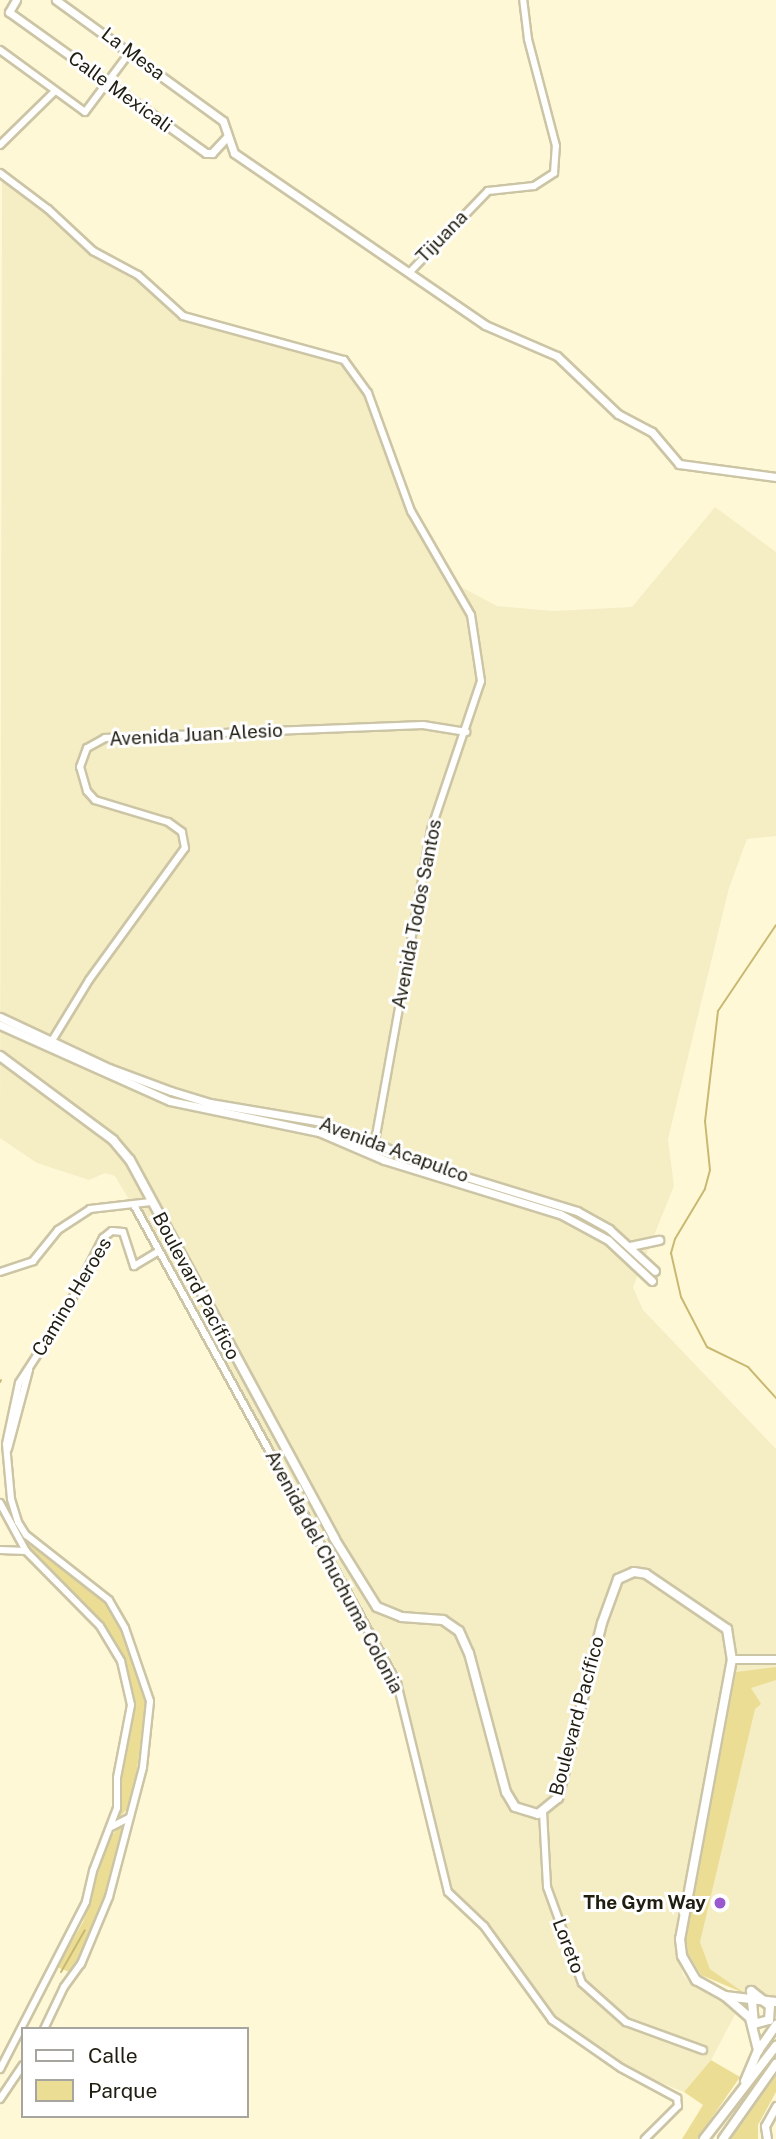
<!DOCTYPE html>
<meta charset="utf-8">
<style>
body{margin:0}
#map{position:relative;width:776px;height:2139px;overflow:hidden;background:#fff8d7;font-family:"Public Sans",sans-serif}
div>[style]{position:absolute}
.built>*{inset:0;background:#f5edc4}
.green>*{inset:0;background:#ecdd95}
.stream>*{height:2px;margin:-1px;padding:0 1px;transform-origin:1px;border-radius:1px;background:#c8b972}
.roads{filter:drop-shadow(2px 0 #ccc5a5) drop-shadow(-2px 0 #ccc5a5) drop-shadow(0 2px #ccc5a5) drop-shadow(0 -2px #ccc5a5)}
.tertiary>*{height:6px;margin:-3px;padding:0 3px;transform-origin:3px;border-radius:3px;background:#fff}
.secondary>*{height:7px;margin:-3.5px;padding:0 3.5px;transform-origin:3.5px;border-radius:3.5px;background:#fff}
.primary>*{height:8px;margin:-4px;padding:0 4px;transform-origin:4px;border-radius:4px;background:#fff}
.trunk>*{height:8px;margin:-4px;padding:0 4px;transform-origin:4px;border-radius:4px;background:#fff}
.dots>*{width:19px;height:19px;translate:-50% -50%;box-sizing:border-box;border:4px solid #fff;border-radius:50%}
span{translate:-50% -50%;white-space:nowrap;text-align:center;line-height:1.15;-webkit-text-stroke:6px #fff;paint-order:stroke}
.street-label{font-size:19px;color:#201d11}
.poi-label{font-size:19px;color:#201d11;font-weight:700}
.right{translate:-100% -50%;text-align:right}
.legend{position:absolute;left:21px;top:2027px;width:228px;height:91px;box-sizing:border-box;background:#fff;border:2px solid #a6a5a0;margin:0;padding:9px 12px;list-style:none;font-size:21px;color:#201d11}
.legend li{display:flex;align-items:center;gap:14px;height:35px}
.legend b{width:35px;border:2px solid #a6a5a0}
</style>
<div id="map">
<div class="built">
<i style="clip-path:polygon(2px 174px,53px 214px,97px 258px,135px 270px,183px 319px,332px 356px,351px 372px,375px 411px,407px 505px,450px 581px,497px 606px,553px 611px,632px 607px,715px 507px,776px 552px,776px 836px,747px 839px,729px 888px,668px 1139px,674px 1186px,633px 1287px,643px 1310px,776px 1449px,776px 1999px,746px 1994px,710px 1969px,700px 1942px,674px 1939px,683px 1975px,695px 1987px,738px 2009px,711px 2060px,684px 2092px,624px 2068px,551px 2017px,450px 1890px,401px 1684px,219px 1350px,115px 1176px,105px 1173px,89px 1180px,37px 1163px,0 1138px)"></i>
</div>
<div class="green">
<i style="clip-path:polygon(27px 1540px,106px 1603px,131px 1650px,147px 1696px,136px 1777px,128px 1808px,119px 1818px,122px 1766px,134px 1715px,134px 1698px,124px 1660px,94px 1615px,23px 1544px)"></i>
<i style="clip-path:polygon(776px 1667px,776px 1680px,751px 1688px,761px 1704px,755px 1709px,700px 1942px,710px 1969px,746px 1994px,701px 1975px,688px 1953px,686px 1938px,736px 1672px)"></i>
<i style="clip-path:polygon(123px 1824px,105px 1900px,83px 1953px,69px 1972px,57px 1967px,83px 1922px,109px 1838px)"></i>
<i style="clip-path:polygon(711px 2060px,740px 2077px,697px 2139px,682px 2139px,703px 2105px,684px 2092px)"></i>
<i style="clip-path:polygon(776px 2071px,776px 2092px,758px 2125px,758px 2139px,729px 2139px)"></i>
</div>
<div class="stream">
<i style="left:776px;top:925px;width:104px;rotate:124deg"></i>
<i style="left:718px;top:1011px;width:111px;rotate:96.7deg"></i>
<i style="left:705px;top:1121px;width:49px;rotate:84.2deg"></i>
<i style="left:710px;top:1170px;width:20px;rotate:105deg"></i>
<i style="left:705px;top:1189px;width:58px;rotate:121deg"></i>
<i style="left:675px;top:1239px;width:15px;rotate:106deg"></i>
<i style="left:671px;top:1253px;width:45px;rotate:77.2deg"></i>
<i style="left:681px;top:1297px;width:56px;rotate:62.5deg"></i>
<i style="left:707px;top:1347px;width:46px;rotate:26deg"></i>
<i style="left:748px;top:1367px;width:42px;rotate:47.9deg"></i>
<i style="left:0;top:1382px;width:2px;rotate:-63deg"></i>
<i style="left:61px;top:1972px;width:48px;rotate:-60.3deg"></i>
</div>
<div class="roads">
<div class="tertiary">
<i style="left:0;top:50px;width:105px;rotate:36.1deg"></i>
<i style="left:85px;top:112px;width:75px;rotate:-53.1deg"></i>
<i style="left:0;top:145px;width:77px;rotate:-44.5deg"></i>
<i style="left:0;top:173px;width:60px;rotate:36.9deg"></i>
<i style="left:48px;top:209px;width:62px;rotate:43deg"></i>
<i style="left:93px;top:251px;width:51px;rotate:28.1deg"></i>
<i style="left:138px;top:275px;width:61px;rotate:42.3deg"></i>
<i style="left:183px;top:316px;width:167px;rotate:15.3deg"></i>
<i style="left:344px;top:360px;width:41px;rotate:54deg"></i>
<i style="left:368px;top:393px;width:126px;rotate:70deg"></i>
<i style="left:411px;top:511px;width:120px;rotate:60deg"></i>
<i style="left:471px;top:615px;width:67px;rotate:81.4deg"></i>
<i style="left:481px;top:681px;width:157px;rotate:108.6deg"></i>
<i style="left:431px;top:830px;width:328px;rotate:100.2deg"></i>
<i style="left:409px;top:273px;width:114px;rotate:-46.1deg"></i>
<i style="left:488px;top:191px;width:46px;rotate:-6.2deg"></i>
<i style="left:534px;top:186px;width:24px;rotate:-33deg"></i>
<i style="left:554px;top:173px;width:27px;rotate:-86deg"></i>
<i style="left:556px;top:146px;width:111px;rotate:-104.7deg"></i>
<i style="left:528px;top:39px;width:39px;rotate:-97deg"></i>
<i style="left:50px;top:1044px;width:75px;rotate:-58.6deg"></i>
<i style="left:89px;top:980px;width:163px;rotate:-54deg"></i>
<i style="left:185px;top:848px;width:16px;rotate:-101deg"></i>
<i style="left:182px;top:832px;width:17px;rotate:-144deg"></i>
<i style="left:168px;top:822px;width:76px;rotate:-163.2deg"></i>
<i style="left:95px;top:800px;width:12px;rotate:-132deg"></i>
<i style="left:87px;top:791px;width:25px;rotate:-106deg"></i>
<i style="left:80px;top:767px;width:20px;rotate:-70deg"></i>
<i style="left:87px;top:748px;width:21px;rotate:-29deg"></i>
<i style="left:105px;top:738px;width:142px;rotate:-2.4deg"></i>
<i style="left:247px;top:732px;width:176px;rotate:-2.3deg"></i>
<i style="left:423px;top:725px;width:44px;rotate:9.2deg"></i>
<i style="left:134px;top:1205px;width:546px;rotate:61.18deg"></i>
<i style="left:397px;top:1683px;width:215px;rotate:76.3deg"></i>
<i style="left:448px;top:1892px;width:50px;rotate:43.4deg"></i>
<i style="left:484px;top:1926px;width:116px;rotate:54.1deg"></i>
<i style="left:552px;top:2020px;width:84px;rotate:34.8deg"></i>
<i style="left:621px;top:2068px;width:64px;rotate:28.2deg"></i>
<i style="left:677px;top:2098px;width:8px;rotate:83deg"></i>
<i style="left:678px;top:2106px;width:47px;rotate:135deg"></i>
<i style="left:0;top:1272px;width:35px;rotate:-18deg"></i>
<i style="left:33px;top:1261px;width:40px;rotate:-51deg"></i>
<i style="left:58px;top:1230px;width:38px;rotate:-33deg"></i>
<i style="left:90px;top:1209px;width:61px;rotate:-6.5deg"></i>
<i style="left:8px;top:1449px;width:82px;rotate:-75.1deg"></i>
<i style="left:0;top:1503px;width:55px;rotate:61.6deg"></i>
<i style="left:26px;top:1551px;width:105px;rotate:45.4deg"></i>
<i style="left:100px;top:1626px;width:41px;rotate:59deg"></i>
<i style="left:121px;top:1661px;width:45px;rotate:77.2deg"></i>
<i style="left:131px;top:1705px;width:74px;rotate:100.9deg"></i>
<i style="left:117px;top:1778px;width:30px;rotate:90deg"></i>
<i style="left:117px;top:1808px;width:67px;rotate:110.9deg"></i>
<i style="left:93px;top:1871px;width:32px;rotate:103deg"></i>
<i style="left:86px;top:1902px;width:188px;rotate:117.2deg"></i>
<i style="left:0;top:1550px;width:26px;rotate:2deg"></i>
<i style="left:543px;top:1812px;width:75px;rotate:86.9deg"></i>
<i style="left:547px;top:1887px;width:102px;rotate:70deg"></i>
<i style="left:582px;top:1983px;width:59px;rotate:41.6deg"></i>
<i style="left:626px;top:2022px;width:82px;rotate:20deg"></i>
<i style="left:111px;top:1827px;width:20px;rotate:-27deg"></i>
<i style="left:44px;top:2029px;width:47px;rotate:-64.5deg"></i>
<i style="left:64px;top:1987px;width:29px;rotate:-54deg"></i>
<i style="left:81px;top:1964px;width:73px;rotate:-67.3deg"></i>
<i style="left:109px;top:1897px;width:134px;rotate:-75.3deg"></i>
<i style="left:143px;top:1767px;width:66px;rotate:-83.9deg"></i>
<i style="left:150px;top:1701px;width:77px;rotate:-108.9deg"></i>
<i style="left:125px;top:1628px;width:32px;rotate:-120deg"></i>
<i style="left:109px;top:1600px;width:105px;rotate:-141.9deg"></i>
<i style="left:26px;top:1535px;width:15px;rotate:-122deg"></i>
<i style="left:18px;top:1522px;width:24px;rotate:-107deg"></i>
<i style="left:11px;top:1499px;width:55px;rotate:-95.2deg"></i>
<i style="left:6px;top:1444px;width:62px;rotate:-78deg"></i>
<i style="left:19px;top:1383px;width:88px;rotate:-57deg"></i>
<i style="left:67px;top:1309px;width:80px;rotate:-63.1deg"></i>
<i style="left:103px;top:1238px;width:11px;rotate:-38deg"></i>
<i style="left:112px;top:1231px;width:11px;rotate:5deg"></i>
<i style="left:123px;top:1232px;width:36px;rotate:72deg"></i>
<i style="left:134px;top:1266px;width:29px;rotate:-31deg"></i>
<i style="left:0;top:2099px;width:41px;rotate:-55.9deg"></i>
</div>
<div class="secondary">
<i style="left:16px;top:0;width:14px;rotate:120deg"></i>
<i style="left:9px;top:12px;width:242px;rotate:35.6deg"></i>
<i style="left:206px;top:153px;width:6px"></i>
<i style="left:212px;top:153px;width:23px;rotate:-47deg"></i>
<i style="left:56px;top:0;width:206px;rotate:35.9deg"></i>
<i style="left:223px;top:121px;width:34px;rotate:71deg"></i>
<i style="left:234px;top:153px;width:304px;rotate:34.4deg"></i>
<i style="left:485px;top:325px;width:78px;rotate:23.3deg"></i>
<i style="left:557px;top:356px;width:84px;rotate:43.6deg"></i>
<i style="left:618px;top:414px;width:38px;rotate:28deg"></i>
<i style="left:652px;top:432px;width:42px;rotate:49.8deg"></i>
<i style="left:679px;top:464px;width:98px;rotate:7.6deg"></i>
<i style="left:0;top:1017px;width:120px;rotate:25.1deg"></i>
<i style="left:109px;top:1068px;width:66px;rotate:20.4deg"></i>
<i style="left:171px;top:1091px;width:41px;rotate:17.1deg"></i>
<i style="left:210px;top:1103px;width:114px;rotate:9.6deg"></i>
<i style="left:322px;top:1122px;width:121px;rotate:21.9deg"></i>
<i style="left:434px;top:1167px;width:150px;rotate:17.1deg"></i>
<i style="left:577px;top:1211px;width:37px;rotate:29deg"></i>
<i style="left:609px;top:1229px;width:62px;rotate:42.4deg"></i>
<i style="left:0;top:1025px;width:186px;rotate:24.1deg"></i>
<i style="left:170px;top:1101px;width:152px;rotate:11.8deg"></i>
<i style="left:319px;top:1132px;width:71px;rotate:23.3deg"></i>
<i style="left:384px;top:1160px;width:184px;rotate:17.1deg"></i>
<i style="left:560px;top:1214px;width:55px;rotate:28.4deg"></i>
<i style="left:608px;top:1240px;width:60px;rotate:43deg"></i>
<i style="left:630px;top:1246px;width:30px;rotate:-12deg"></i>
<i style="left:732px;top:1659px;width:44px"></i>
<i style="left:767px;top:2139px;width:13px;rotate:-99deg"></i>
<i style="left:765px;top:2126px;width:23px;rotate:-61deg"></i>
</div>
<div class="primary">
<i style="left:0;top:1056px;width:141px;rotate:36.6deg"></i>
<i style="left:113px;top:1140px;width:26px;rotate:50deg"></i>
<i style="left:130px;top:1160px;width:430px;rotate:61.6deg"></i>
<i style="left:334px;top:1538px;width:81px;rotate:58.1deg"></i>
<i style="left:377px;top:1607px;width:27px;rotate:22deg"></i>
<i style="left:402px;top:1617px;width:41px;rotate:4.2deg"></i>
<i style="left:443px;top:1620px;width:19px;rotate:35deg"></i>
<i style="left:459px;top:1631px;width:24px;rotate:66deg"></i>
<i style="left:469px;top:1653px;width:144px;rotate:75.1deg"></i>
<i style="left:506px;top:1792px;width:17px;rotate:59deg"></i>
<i style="left:515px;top:1807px;width:24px;rotate:17deg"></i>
<i style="left:538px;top:1814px;width:26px;rotate:-39deg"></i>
<i style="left:558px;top:1798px;width:180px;rotate:-75.9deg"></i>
<i style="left:602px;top:1623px;width:47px;rotate:-70deg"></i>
<i style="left:618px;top:1579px;width:17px;rotate:-24deg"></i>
<i style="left:634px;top:1572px;width:12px;rotate:9deg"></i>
<i style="left:646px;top:1574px;width:98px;rotate:34.2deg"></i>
<i style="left:727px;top:1629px;width:30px;rotate:81deg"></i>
<i style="left:732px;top:1659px;width:285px;rotate:100.5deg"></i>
<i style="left:680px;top:1939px;width:17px;rotate:83deg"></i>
<i style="left:682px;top:1956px;width:28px;rotate:60deg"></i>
<i style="left:696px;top:1980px;width:33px;rotate:29deg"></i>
<i style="left:725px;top:1996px;width:33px;rotate:41deg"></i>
<i style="left:750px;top:2018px;width:34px;rotate:76deg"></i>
<i style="left:751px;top:1991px;width:24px;rotate:38deg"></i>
<i style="left:770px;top:2006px;width:14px;rotate:94deg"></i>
<i style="left:769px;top:2020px;width:16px;rotate:165deg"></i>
<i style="left:754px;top:2024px;width:33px;rotate:-95deg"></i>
<i style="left:725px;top:1996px;width:51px;rotate:6.7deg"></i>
</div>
<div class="trunk">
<i style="left:745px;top:2081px;width:33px;rotate:-67deg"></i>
<i style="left:758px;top:2051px;width:32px;rotate:-55deg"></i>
<i style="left:704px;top:2139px;width:118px;rotate:-52.3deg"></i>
<i style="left:723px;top:2139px;width:92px;rotate:-54.8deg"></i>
</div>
</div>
<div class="dots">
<i style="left:720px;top:1903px;background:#9958cd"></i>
</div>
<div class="street-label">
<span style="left:133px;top:54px;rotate:37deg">La Mesa</span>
<span style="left:120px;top:92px;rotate:36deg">Calle Mexicali</span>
<span style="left:442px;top:237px;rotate:-46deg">Tijuana</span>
<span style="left:196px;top:735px;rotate:-3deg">Avenida Juan Alesio</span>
<span style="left:417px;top:914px;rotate:-79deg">Avenida Todos Santos</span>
<span style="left:394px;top:1150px;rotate:20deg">Avenida Acapulco</span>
<span style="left:196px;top:1286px;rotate:62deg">Boulevard Pacífico</span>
<span style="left:72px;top:1297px;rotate:-59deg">Camino Heroes</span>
<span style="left:334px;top:1572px;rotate:62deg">Avenida del Chuchuma Colonia</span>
<span style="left:577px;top:1716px;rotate:-75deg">Boulevard Pacífico</span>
<span style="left:568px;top:1946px;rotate:69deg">Loreto</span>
</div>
<div class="poi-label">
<span class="right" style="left:706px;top:1903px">The Gym Way</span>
</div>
<ul class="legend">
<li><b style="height:9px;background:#fff"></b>Calle</li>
<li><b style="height:19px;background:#ecdd95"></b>Parque</li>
</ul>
</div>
